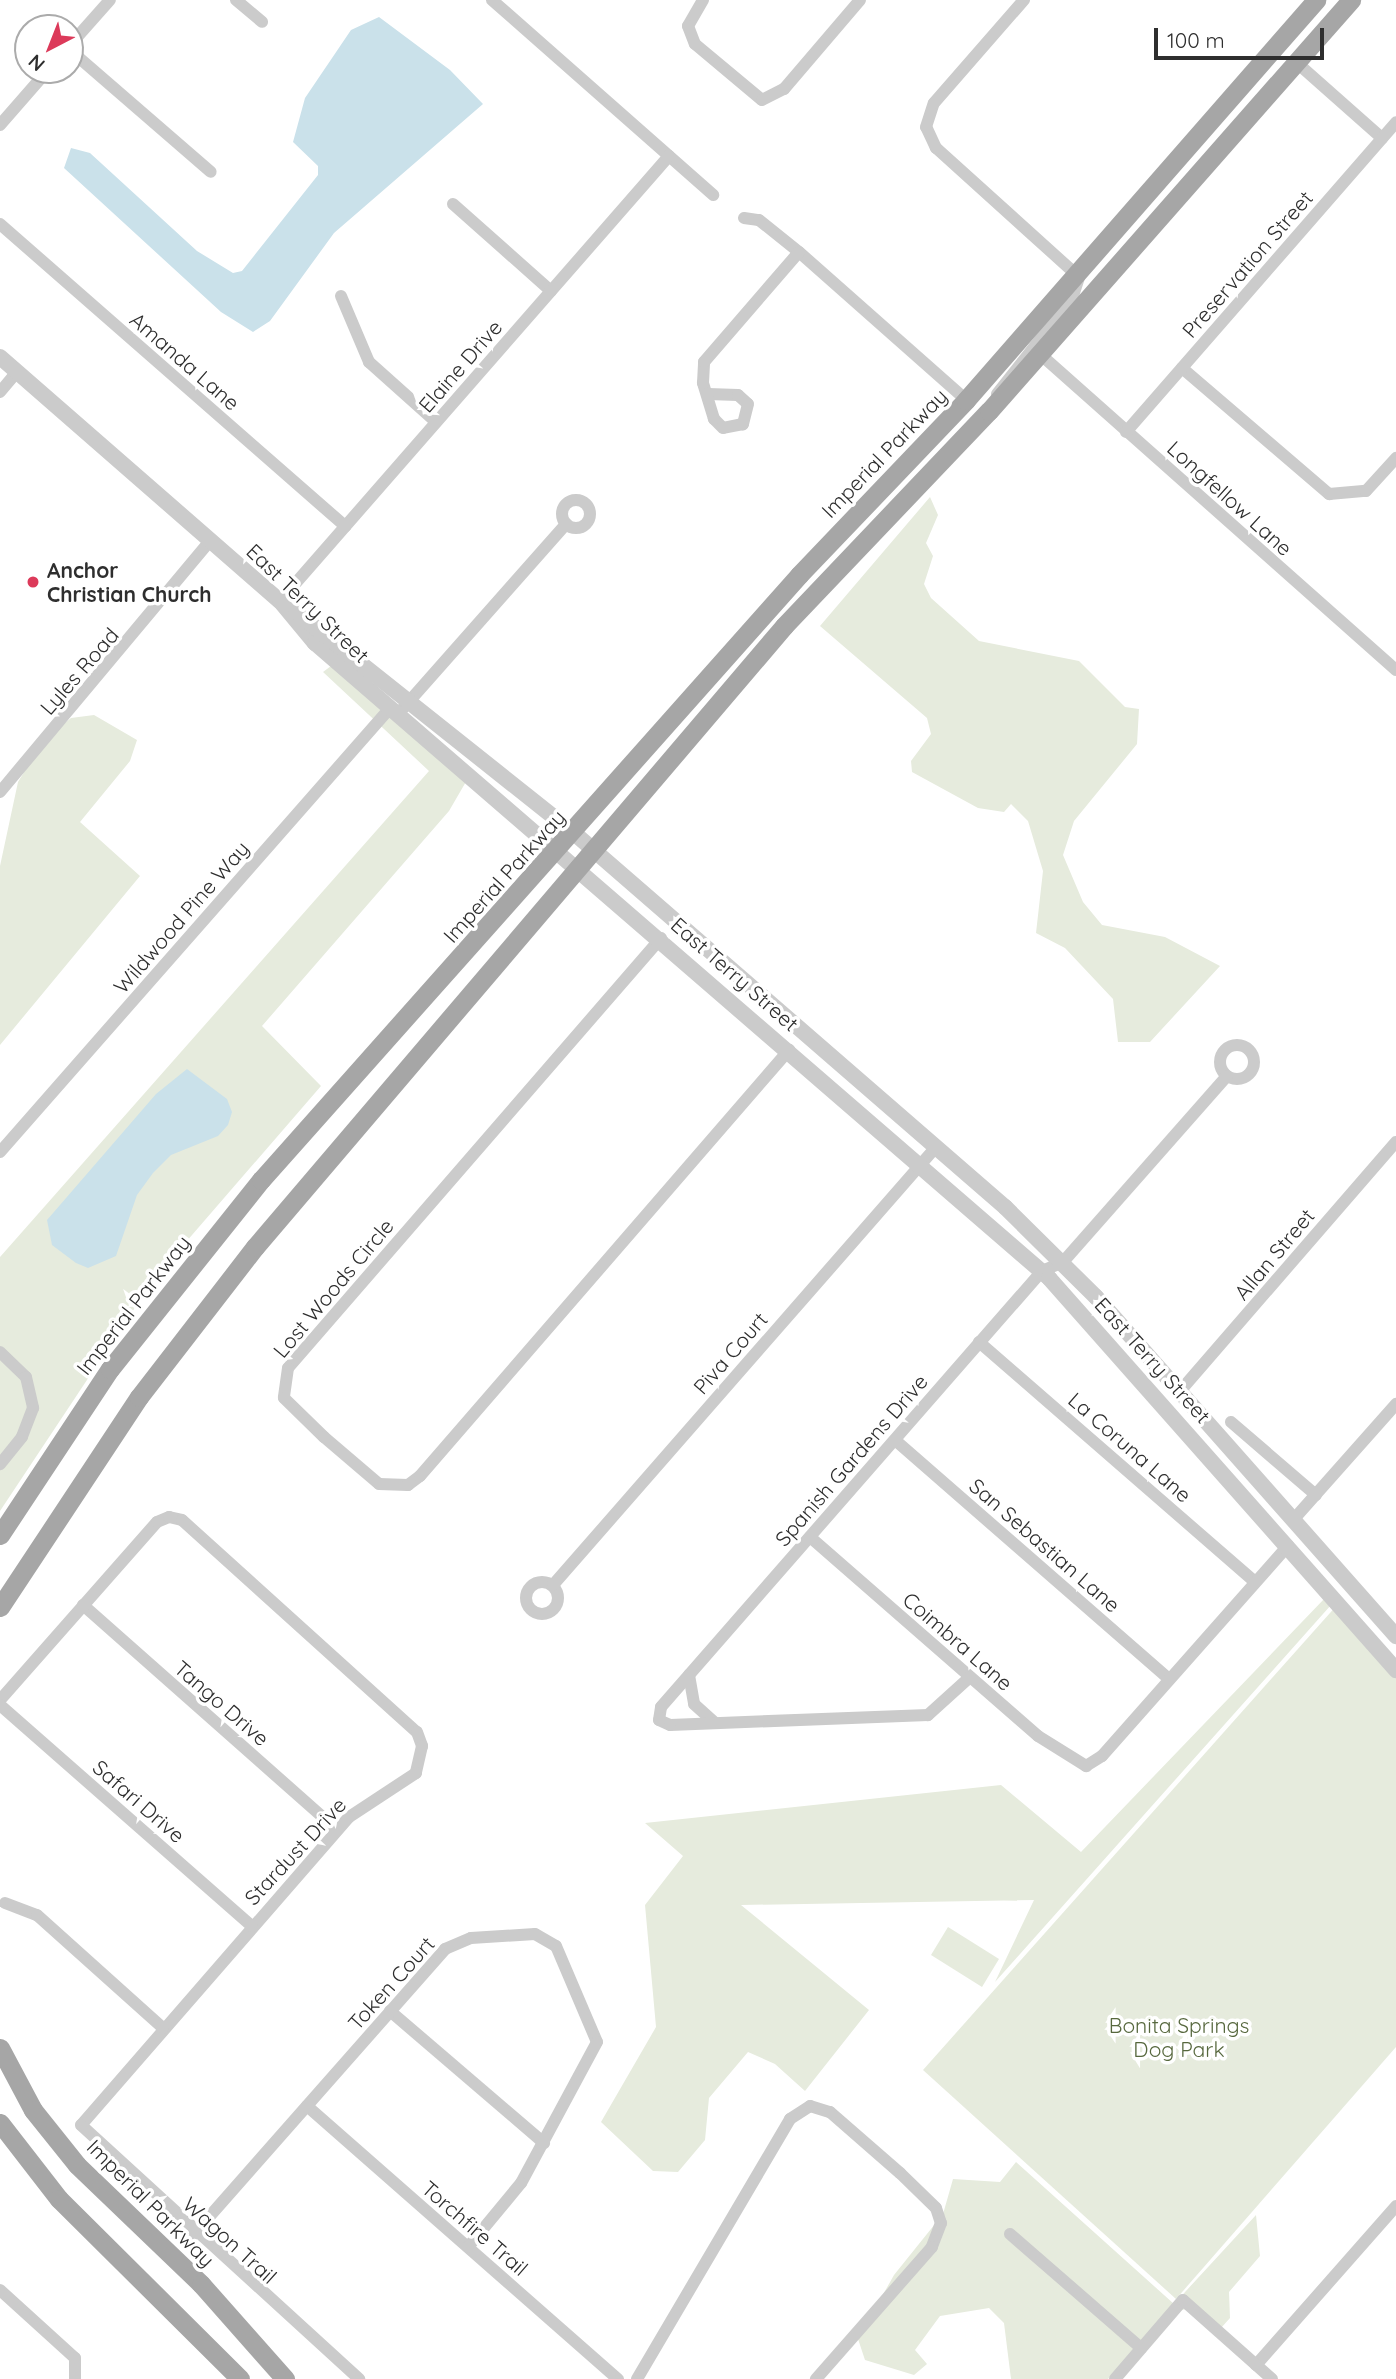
<!DOCTYPE html>
<style>
body{margin:0}
#map{position:relative;width:1396px;height:2379px;overflow:hidden;background:#fff;font-family:Quicksand,sans-serif}
div>[style]{position:absolute}
.green>*{inset:0;background:#e6ebdd}
.water>*{inset:0;background:#cae1ea}
.minor>*{height:12px;margin:-6px;padding:0 6px;transform-origin:6px;border-radius:6px;background:#cbcbcb}
.minor>.ring{margin:-6px;padding:0;box-sizing:content-box;background:none;border:12px solid #cbcbcb;border-radius:50%}
.tertiary>*{height:16px;margin:-8px;padding:0 8px;transform-origin:8px;border-radius:8px;background:#cbcbcb}
.primary>*{height:19px;margin:-9.5px;padding:0 9.5px;transform-origin:9.5px;border-radius:9.5px;background:#a6a6a6}
.dots>*{width:19px;height:19px;translate:-50% -50%;box-sizing:border-box;border:4px solid #fff;border-radius:50%}
span{translate:-50% -50%;white-space:nowrap;text-align:center;line-height:1.15;-webkit-text-stroke:7px #fff;paint-order:stroke}
.street-label{font-size:21px;color:#2e2e2e}
.poi-label{font-size:21px;color:#2e2e2e;font-weight:700}
.left{translate:0 -50%;text-align:left}
.park-label{font-size:21px;color:#57683e}
.north{position:absolute;left:14px;top:14px;width:70px;height:70px;box-sizing:border-box;background:#fff;border:2px solid #ababab;border-radius:50%;rotate:222deg;font-size:19px;font-weight:700;line-height:28px;text-align:center;color:#2e2e2e}
.north::after{content:'';display:block;margin:auto;width:24px;height:32px;background:#dc3a5a;clip-path:polygon(50% 0,100% 100%,50% 72%,0 100%)}
.scale{position:absolute;left:1154px;top:28px;width:170px;height:32px;box-sizing:border-box;border:4px solid #2e2e2e;border-top:0;padding-left:9px;font-size:21px;line-height:24px;white-space:nowrap;color:#2e2e2e;-webkit-text-stroke:5px #fff;paint-order:stroke}
</style>
<div id="map">
<div class="green">
<i style="clip-path:polygon(930px 497px,938px 515px,926px 543px,933px 556px,924px 584px,931px 598px,979px 641px,1079px 661px,1125px 707px,1139px 709px,1137px 744px,1074px 821px,1063px 855px,1083px 902px,1102px 925px,1165px 937px,1220px 966px,1150px 1042px,1118px 1042px,1113px 999px,1065px 948px,1036px 933px,1043px 871px,1028px 821px,1011px 804px,1004px 812px,978px 808px,912px 772px,911px 761px,931px 734px,927px 718px,820px 626px)"></i>
<i style="clip-path:polygon(331px 666px,467px 780px,449px 811px,262px 1026px,321px 1086px,154px 1279px,0 1511px,0 1257px,429px 771px,323px 672px)"></i>
<i style="clip-path:polygon(94px 715px,137px 740px,130px 761px,80px 822px,140px 876px,0 1045px,0 866px,18px 782px,43px 741px,71px 718px)"></i>
<i style="clip-path:polygon(1325px 1598px,1331px 1605px,995px 1982px,1034px 1900px,741px 1905px,869px 2010px,805px 2091px,775px 2064px,748px 2052px,709px 2098px,705px 2140px,678px 2172px,653px 2171px,601px 2122px,656px 2027px,645px 1905px,683px 1856px,645px 1823px,1001px 1785px,1081px 1852px)"></i>
<i style="clip-path:polygon(1338px 1604px,1396px 1670px,1396px 2047px,1176px 2299px,923px 2070px)"></i>
<i style="clip-path:polygon(948px 1927px,999px 1959px,982px 1987px,931px 1955px)"></i>
<i style="clip-path:polygon(1016px 2162px,1174px 2304px,1256px 2215px,1260px 2256px,1229px 2292px,1230px 2318px,1221px 2328px,1187px 2309px,1174px 2311px,1108px 2379px,1011px 2379px,1004px 2323px,989px 2308px,940px 2316px,915px 2350px,927px 2364px,914px 2375px,865px 2360px,858px 2339px,894px 2275px,943px 2214px,953px 2179px,1000px 2182px)"></i>
</div>
<div class="water">
<i style="clip-path:polygon(379px 17px,450px 70px,483px 104px,334px 233px,270px 321px,253px 332px,221px 312px,64px 168px,71px 148px,90px 153px,197px 251px,233px 273px,242px 271px,318px 175px,318px 166px,293px 142px,305px 98px,351px 30px)"></i>
<i style="clip-path:polygon(187px 1069px,227px 1099px,232px 1112px,228px 1125px,218px 1136px,171px 1155px,153px 1173px,137px 1195px,116px 1256px,88px 1268px,76px 1263px,52px 1245px,47px 1220px,156px 1094px)"></i>
</div>
<div class="minor">
<i style="left:236px;top:0;width:34px;rotate:40deg"></i>
<i style="left:492px;top:0;width:295px;rotate:41.4deg"></i>
<i style="left:703px;top:0;width:30px;rotate:120deg"></i>
<i style="left:688px;top:26px;width:19px;rotate:69deg"></i>
<i style="left:695px;top:44px;width:87px;rotate:39.9deg"></i>
<i style="left:762px;top:100px;width:25px;rotate:-27deg"></i>
<i style="left:784px;top:89px;width:117px;rotate:-49.5deg"></i>
<i style="left:70px;top:45px;width:60px;rotate:-48.4deg"></i>
<i style="left:70px;top:50px;width:186px;rotate:40.9deg"></i>
<i style="left:1296px;top:62px;width:115px;rotate:41.5deg"></i>
<i style="left:0;top:125px;width:73px;rotate:-48.9deg"></i>
<i style="left:453px;top:204px;width:131px;rotate:41.6deg"></i>
<i style="left:744px;top:218px;width:15px;rotate:8deg"></i>
<i style="left:759px;top:220px;width:51px;rotate:38.7deg"></i>
<i style="left:799px;top:252px;width:223px;rotate:41.5deg"></i>
<i style="left:0;top:224px;width:459px;rotate:41.2deg"></i>
<i style="left:341px;top:296px;width:72px;rotate:67deg"></i>
<i style="left:369px;top:362px;width:90px;rotate:41.8deg"></i>
<i style="left:1040px;top:354px;width:476px;rotate:41.6deg"></i>
<i style="left:1182px;top:368px;width:194px;rotate:40.6deg"></i>
<i style="left:1329px;top:494px;width:37px;rotate:-5deg"></i>
<i style="left:1366px;top:491px;width:45px;rotate:-47.7deg"></i>
<i style="left:0;top:392px;width:26px;rotate:-50deg"></i>
<i style="left:708px;top:394px;width:30px;rotate:2deg"></i>
<i style="left:738px;top:395px;width:13px;rotate:42deg"></i>
<i style="left:748px;top:404px;width:21px;rotate:104deg"></i>
<i style="left:743px;top:424px;width:20px;rotate:169deg"></i>
<i style="left:723px;top:428px;width:13px;rotate:-135deg"></i>
<i style="left:714px;top:419px;width:38px;rotate:-107deg"></i>
<i style="left:703px;top:383px;width:21px;rotate:-87deg"></i>
<i style="left:704px;top:362px;width:145px;rotate:-49.2deg"></i>
<i style="left:997px;top:394px;width:121px;rotate:-51.7deg"></i>
<i style="left:1072px;top:299px;width:23px;rotate:-72deg"></i>
<i style="left:1079px;top:277px;width:193px;rotate:-137.9deg"></i>
<i style="left:936px;top:148px;width:23px;rotate:-115deg"></i>
<i style="left:926px;top:127px;width:25px;rotate:-72deg"></i>
<i style="left:934px;top:103px;width:137px;rotate:-48.9deg"></i>
<i style="left:1126px;top:432px;width:411px;rotate:-48.9deg"></i>
<i class="ring" style="left:562px;top:500px;width:16px;height:16px"></i>
<i style="left:280px;top:601px;width:591px;rotate:-48.84deg"></i>
<i style="left:398px;top:714px;width:254px;rotate:-48.5deg"></i>
<i style="left:0;top:792px;width:329px;rotate:-50.1deg"></i>
<i style="left:661px;top:938px;width:569px;rotate:130.94deg"></i>
<i style="left:288px;top:1368px;width:30px;rotate:98deg"></i>
<i style="left:284px;top:1398px;width:56px;rotate:44.3deg"></i>
<i style="left:324px;top:1437px;width:72px;rotate:40.5deg"></i>
<i style="left:379px;top:1484px;width:29px;rotate:2deg"></i>
<i style="left:408px;top:1485px;width:15px;rotate:-37deg"></i>
<i style="left:420px;top:1476px;width:564px;rotate:-49.1deg"></i>
<i class="ring" style="left:1220px;top:1045px;width:22px;height:22px"></i>
<i style="left:0;top:1152px;width:592px;rotate:-48.7deg"></i>
<i style="left:979px;top:1342px;width:366px;rotate:41deg"></i>
<i style="left:0;top:1352px;width:36px;rotate:44deg"></i>
<i style="left:26px;top:1377px;width:32px;rotate:77deg"></i>
<i style="left:33px;top:1408px;width:31px;rotate:111deg"></i>
<i style="left:22px;top:1437px;width:35px;rotate:129deg"></i>
<i style="left:1181px;top:1390px;width:328px;rotate:-49.1deg"></i>
<i style="left:1231px;top:1422px;width:112px;rotate:40.7deg"></i>
<i style="left:895px;top:1440px;width:364px;rotate:41.1deg"></i>
<i style="left:1294px;top:1519px;width:154px;rotate:-48.4deg"></i>
<i style="left:810px;top:1537px;width:303px;rotate:41.1deg"></i>
<i style="left:1038px;top:1736px;width:57px;rotate:32deg"></i>
<i style="left:1086px;top:1766px;width:19px;rotate:-32deg"></i>
<i style="left:1102px;top:1756px;width:281px;rotate:-48.5deg"></i>
<i class="ring" style="left:526px;top:1582px;width:20px;height:20px"></i>
<i style="left:553px;top:1585px;width:582px;rotate:-48.83deg"></i>
<i style="left:83px;top:1605px;width:339px;rotate:41.5deg"></i>
<i style="left:689px;top:1675px;width:29px;rotate:80deg"></i>
<i style="left:694px;top:1704px;width:28px;rotate:42deg"></i>
<i style="left:970px;top:1677px;width:57px;rotate:137.9deg"></i>
<i style="left:928px;top:1715px;width:258px;rotate:177.8deg"></i>
<i style="left:670px;top:1725px;width:12px;rotate:-156deg"></i>
<i style="left:659px;top:1720px;width:13px;rotate:-81deg"></i>
<i style="left:661px;top:1707px;width:579px;rotate:-48.85deg"></i>
<i style="left:1042px;top:1271px;width:23px;rotate:-23deg"></i>
<i style="left:1063px;top:1262px;width:248px;rotate:-48.6deg"></i>
<i style="left:0;top:1700px;width:237px;rotate:-48.6deg"></i>
<i style="left:157px;top:1522px;width:13px;rotate:-23deg"></i>
<i style="left:169px;top:1517px;width:13px;rotate:13deg"></i>
<i style="left:182px;top:1520px;width:316px;rotate:42.1deg"></i>
<i style="left:417px;top:1732px;width:15px;rotate:70deg"></i>
<i style="left:422px;top:1746px;width:28px;rotate:103deg"></i>
<i style="left:416px;top:1773px;width:80px;rotate:146.7deg"></i>
<i style="left:349px;top:1817px;width:408px;rotate:131deg"></i>
<i style="left:81px;top:2125px;width:377px;rotate:42.4deg"></i>
<i style="left:0;top:1705px;width:335px;rotate:41.3deg"></i>
<i style="left:5px;top:1903px;width:34px;rotate:21deg"></i>
<i style="left:37px;top:1915px;width:169px;rotate:41.9deg"></i>
<i style="left:390px;top:2011px;width:203px;rotate:40.6deg"></i>
<i style="left:307px;top:2106px;width:414px;rotate:41.3deg"></i>
<i style="left:194px;top:2234px;width:380px;rotate:-48.6deg"></i>
<i style="left:445px;top:1949px;width:28px;rotate:-23deg"></i>
<i style="left:471px;top:1938px;width:64px;rotate:-3.6deg"></i>
<i style="left:535px;top:1934px;width:24px;rotate:30deg"></i>
<i style="left:556px;top:1946px;width:104px;rotate:66.9deg"></i>
<i style="left:597px;top:2042px;width:160px;rotate:118.3deg"></i>
<i style="left:521px;top:2183px;width:83px;rotate:129.6deg"></i>
<i style="left:1010px;top:2234px;width:174px;rotate:41deg"></i>
<i style="left:0;top:2290px;width:101px;rotate:42.2deg"></i>
<i style="left:75px;top:2358px;width:21px;rotate:90deg"></i>
<i style="left:1256px;top:2365px;width:212px;rotate:-48.6deg"></i>
<i style="left:637px;top:2379px;width:302px;rotate:-59.5deg"></i>
<i style="left:790px;top:2119px;width:24px;rotate:-33deg"></i>
<i style="left:810px;top:2106px;width:21px;rotate:17deg"></i>
<i style="left:830px;top:2112px;width:93px;rotate:41.1deg"></i>
<i style="left:900px;top:2173px;width:50px;rotate:44.2deg"></i>
<i style="left:936px;top:2208px;width:16px;rotate:72deg"></i>
<i style="left:941px;top:2223px;width:26px;rotate:111deg"></i>
<i style="left:932px;top:2247px;width:176px;rotate:131.3deg"></i>
<i style="left:1115px;top:2379px;width:104px;rotate:-49.3deg"></i>
<i style="left:1183px;top:2300px;width:119px;rotate:41.6deg"></i>
</div>
<div class="tertiary">
<i style="left:0;top:357px;width:371px;rotate:41.1deg"></i>
<i style="left:280px;top:601px;width:55px;rotate:50.2deg"></i>
<i style="left:315px;top:643px;width:971px;rotate:40.86deg"></i>
<i style="left:1049px;top:1278px;width:524px;rotate:48.48deg"></i>
<i style="left:296px;top:612px;width:355px;rotate:38.5deg"></i>
<i style="left:574px;top:833px;width:571px;rotate:40.95deg"></i>
<i style="left:1005px;top:1207px;width:128px;rotate:44.7deg"></i>
<i style="left:1096px;top:1297px;width:453px;rotate:48.5deg"></i>
</div>
<div class="primary">
<i style="left:0;top:1535px;width:199px;rotate:-56.5deg"></i>
<i style="left:110px;top:1369px;width:242px;rotate:-51.4deg"></i>
<i style="left:261px;top:1180px;width:810px;rotate:-48.35deg"></i>
<i style="left:799px;top:575px;width:242px;rotate:-46.3deg"></i>
<i style="left:966px;top:400px;width:532px;rotate:-48.81deg"></i>
<i style="left:0;top:1607px;width:252px;rotate:-56.5deg"></i>
<i style="left:139px;top:1397px;width:190px;rotate:-52.3deg"></i>
<i style="left:255px;top:1247px;width:816px;rotate:-49.57deg"></i>
<i style="left:784px;top:626px;width:297px;rotate:-46.4deg"></i>
<i style="left:989px;top:411px;width:548px;rotate:-48.63deg"></i>
<i style="left:0;top:2048px;width:70px;rotate:62deg"></i>
<i style="left:33px;top:2110px;width:70px;rotate:51.3deg"></i>
<i style="left:77px;top:2165px;width:172px;rotate:43.8deg"></i>
<i style="left:201px;top:2284px;width:127px;rotate:48.5deg"></i>
<i style="left:0;top:2123px;width:96px;rotate:52.2deg"></i>
<i style="left:59px;top:2199px;width:255px;rotate:44.8deg"></i>
</div>
<div class="dots">
<i style="left:33px;top:582px;background:#dc3a5a"></i>
</div>
<div class="street-label">
<span style="left:1247px;top:264px;rotate:-49deg">Preservation Street</span>
<span style="left:185px;top:361px;rotate:41deg">Amanda Lane</span>
<span style="left:460px;top:366px;rotate:-49deg">Elaine Drive</span>
<span style="left:884px;top:453px;rotate:-46deg">Imperial Parkway</span>
<span style="left:1230px;top:498px;rotate:42deg">Longfellow Lane</span>
<span style="left:308px;top:603px;rotate:44deg">East Terry Street</span>
<span style="left:79px;top:671px;rotate:-49deg">Lyles Road</span>
<span style="left:504px;top:876px;rotate:-48deg">Imperial Parkway</span>
<span style="left:181px;top:917px;rotate:-49deg">Wildwood Pine Way</span>
<span style="left:735px;top:974px;rotate:41deg">East Terry Street</span>
<span style="left:1274px;top:1254px;rotate:-50deg">Allan Street</span>
<span style="left:333px;top:1288px;rotate:-50deg">Lost Woods Circle</span>
<span style="left:133px;top:1305px;rotate:-52deg">Imperial Parkway</span>
<span style="left:730px;top:1353px;rotate:-49deg">Piva Court</span>
<span style="left:1153px;top:1360px;rotate:48deg">East Terry Street</span>
<span style="left:1130px;top:1447px;rotate:41deg">La Coruna Lane</span>
<span style="left:851px;top:1460px;rotate:-49deg">Spanish Gardens Drive</span>
<span style="left:1045px;top:1545px;rotate:41deg">San Sebastian Lane</span>
<span style="left:958px;top:1641px;rotate:41deg">Coimbra Lane</span>
<span style="left:222px;top:1703px;rotate:41deg">Tango Drive</span>
<span style="left:139px;top:1801px;rotate:41deg">Safari Drive</span>
<span style="left:295px;top:1851px;rotate:-47deg">Stardust Drive</span>
<span style="left:391px;top:1983px;rotate:-48deg">Token Court</span>
<span style="left:151px;top:2203px;rotate:45deg">Imperial Parkway</span>
<span style="left:475px;top:2228px;rotate:41deg">Torchfire Trail</span>
<span style="left:230px;top:2240px;rotate:42deg">Wagon Trail</span>
</div>
<div class="poi-label">
<span class="left" style="left:47px;top:582px">Anchor<br>Christian Church</span>
</div>
<div class="park-label">
<span style="left:1179px;top:2037px">Bonita Springs<br>Dog Park</span>
</div>
<div class="north">N</div>
<div class="scale">100 m</div>
</div>
